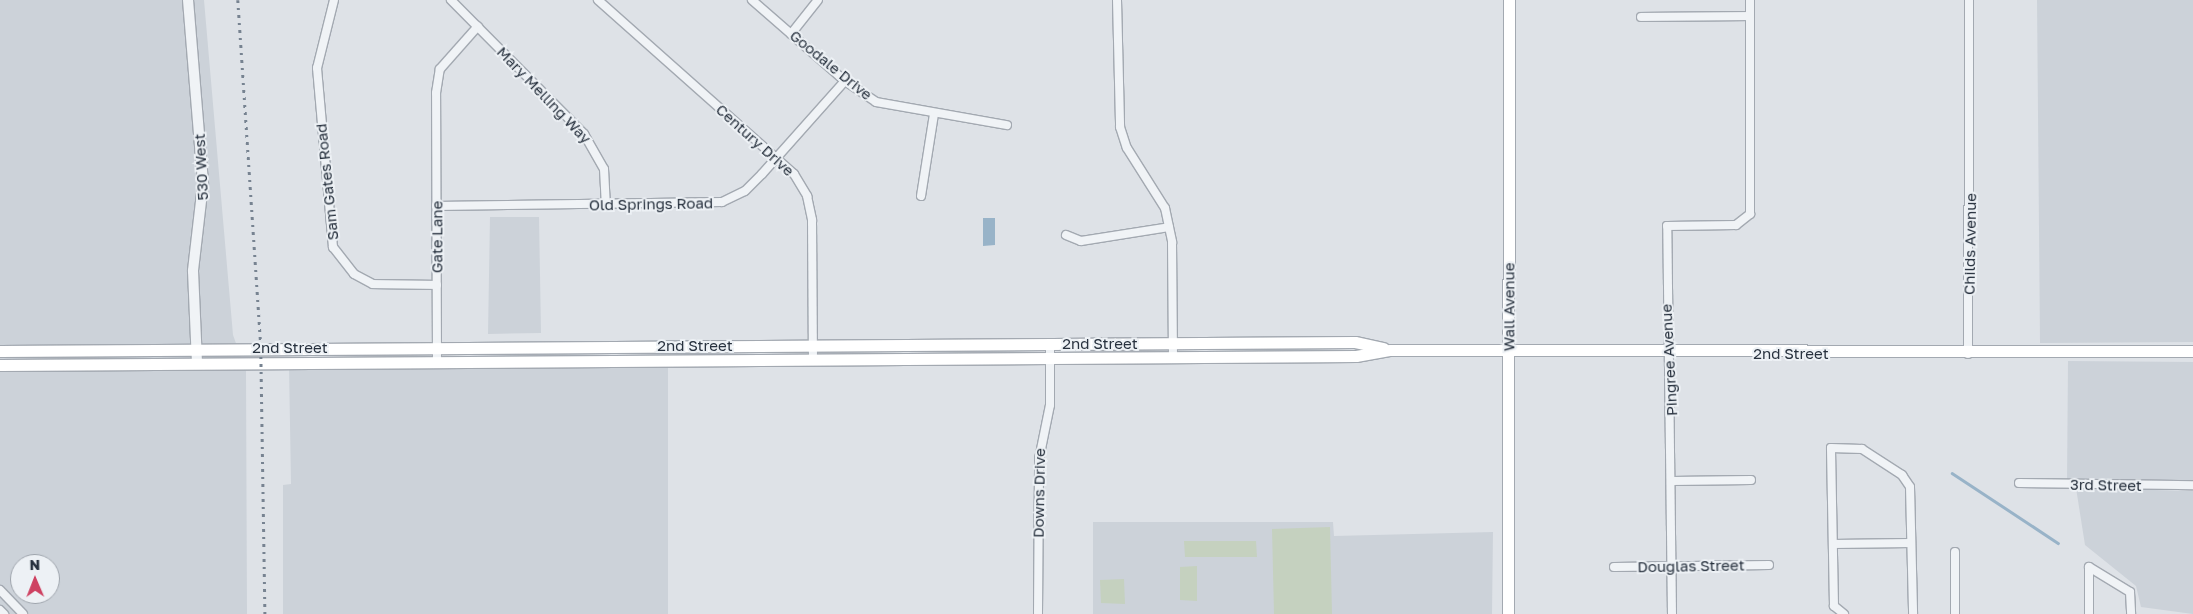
<!DOCTYPE html>
<style>
body{margin:0}
#map{position:relative;width:2193px;height:614px;overflow:hidden;background:#dee2e7;font-family:"Golos Text",sans-serif}
div>[style]{position:absolute}
.built>*{inset:0;background:#ccd2d9}
.green>*{inset:0;background:#c5d1bf}
.water>*{inset:0;background:#98b3c8}
.stream>*{height:2.5px;margin:-1.25px;padding:0 1.25px;transform-origin:1.25px;border-radius:1.25px;background:#98b3c8}
.roads{filter:drop-shadow(1px 0 #a3a9b1) drop-shadow(-1px 0 #a3a9b1) drop-shadow(0 1px #a3a9b1) drop-shadow(0 -1px #a3a9b1)}
.minor>*{height:8px;margin:-4px;padding:0 4px;transform-origin:4px;border-radius:4px;background:#f0f3f6}
.tertiary>*{height:10px;margin:-5px;padding:0 5px;transform-origin:5px;border-radius:5px;background:#f0f3f6}
.secondary>*{height:11px;margin:-5.5px;padding:0 5.5px;transform-origin:5.5px;border-radius:5.5px;background:#fff}
.rail>*{height:2.5px;margin-top:-1.25px;transform-origin:0;background:repeating-linear-gradient(90deg,#778391 0 2.5px,transparent 0 7.5px)}
span{translate:-50% -50%;white-space:nowrap;text-align:center;line-height:1.15;-webkit-text-stroke:4px #edf1f5;paint-order:stroke}
.street-label{font-size:15px;color:#27313e}
.north{position:absolute;left:10px;top:554px;width:50px;height:50px;box-sizing:border-box;background:#edf1f5;border:1px solid #9ea4ac;border-radius:50%;rotate:359deg;font-size:14px;font-weight:700;line-height:20px;text-align:center;color:#27313e}
.north::after{content:'';display:block;margin:auto;width:18px;height:22px;background:#ce4161;clip-path:polygon(50% 0,100% 100%,50% 72%,0 100%)}
</style>
<div id="map">
<div class="built">
<i style="clip-path:polygon(evenodd,0 0,204px 0,233px 335px,246px 371px,247px 614px,0 614px,0 0,20px 564px,50px 564px,50px 594px,20px 594px,20px 564px)"></i>
<i style="clip-path:polygon(2037px 0,2193px 0,2193px 342px,2040px 343px)"></i>
<i style="clip-path:polygon(490px 217px,539px 217px,541px 333px,488px 334px)"></i>
<i style="clip-path:polygon(2068px 361px,2193px 362px,2193px 482px,2067px 482px)"></i>
<i style="clip-path:polygon(668px 363px,668px 614px,283px 614px,283px 485px,291px 484px,289px 365px)"></i>
<i style="clip-path:polygon(2076px 488px,2193px 491px,2193px 614px,2141px 607px,2136px 586px,2085px 545px)"></i>
<i style="clip-path:polygon(1093px 522px,1333px 522px,1334px 536px,1493px 532px,1492px 614px,1093px 614px)"></i>
</div>
<div class="green">
<i style="clip-path:polygon(1330px 527px,1332px 614px,1274px 614px,1272px 529px)"></i>
<i style="clip-path:polygon(1184px 541px,1256px 541px,1257px 557px,1185px 557px)"></i>
<i style="clip-path:polygon(1197px 566px,1197px 601px,1180px 600px,1180px 567px)"></i>
<i style="clip-path:polygon(1124px 579px,1125px 604px,1101px 603px,1100px 580px)"></i>
</div>
<div class="water">
<i style="clip-path:polygon(983px 218px,995px 218px,995px 245px,983px 246px)"></i>
</div>
<div class="stream">
<i style="left:1952px;top:473px;width:127px;rotate:33.4deg"></i>
</div>
<div class="roads">
<div class="minor">
<i style="left:334px;top:0;width:70px;rotate:104deg"></i>
<i style="left:317px;top:68px;width:180px;rotate:84.9deg"></i>
<i style="left:333px;top:247px;width:34px;rotate:52deg"></i>
<i style="left:354px;top:274px;width:21px;rotate:28deg"></i>
<i style="left:373px;top:284px;width:64px;rotate:0.9deg"></i>
<i style="left:451px;top:0;width:189px;rotate:45.2deg"></i>
<i style="left:584px;top:134px;width:40px;rotate:60.3deg"></i>
<i style="left:604px;top:169px;width:36px;rotate:87deg"></i>
<i style="left:598px;top:0;width:262px;rotate:41.6deg"></i>
<i style="left:794px;top:174px;width:26px;rotate:59deg"></i>
<i style="left:807px;top:196px;width:25px;rotate:78deg"></i>
<i style="left:812px;top:220px;width:139px;rotate:89.6deg"></i>
<i style="left:752px;top:0;width:123px;rotate:41.1deg"></i>
<i style="left:845px;top:81px;width:37px;rotate:34deg"></i>
<i style="left:876px;top:102px;width:133px;rotate:10deg"></i>
<i style="left:1117px;top:0;width:127px;rotate:88.6deg"></i>
<i style="left:1120px;top:127px;width:22px;rotate:72deg"></i>
<i style="left:1127px;top:148px;width:71px;rotate:57.7deg"></i>
<i style="left:1165px;top:208px;width:35px;rotate:78deg"></i>
<i style="left:1172px;top:242px;width:115px;rotate:89.5deg"></i>
<i style="left:1641px;top:17px;width:108px;rotate:-0.5deg"></i>
<i style="left:791px;top:34px;width:43px;rotate:-51.5deg"></i>
<i style="left:921px;top:196px;width:83px;rotate:-81deg"></i>
<i style="left:436px;top:206px;width:286px;rotate:-0.8deg"></i>
<i style="left:722px;top:202px;width:25px;rotate:-26deg"></i>
<i style="left:745px;top:191px;width:24px;rotate:-45deg"></i>
<i style="left:762px;top:174px;width:125px;rotate:-48.3deg"></i>
<i style="left:1066px;top:235px;width:16px;rotate:22deg"></i>
<i style="left:1081px;top:241px;width:89px;rotate:-9deg"></i>
<i style="left:1968px;top:354px;width:354px;rotate:-89.8deg"></i>
<i style="left:437px;top:361px;width:268px;rotate:-90.2deg"></i>
<i style="left:436px;top:93px;width:24px;rotate:-81deg"></i>
<i style="left:440px;top:69px;width:57px;rotate:-48.5deg"></i>
<i style="left:1672px;top:481px;width:79px;rotate:-0.7deg"></i>
<i style="left:2019px;top:483px;width:174px;rotate:0.7deg"></i>
<i style="left:1833px;top:544px;width:78px;rotate:-0.7deg"></i>
<i style="left:1614px;top:567px;width:155px;rotate:-0.7deg"></i>
<i style="left:2089px;top:567px;width:48px;rotate:31.4deg"></i>
<i style="left:2130px;top:592px;width:22px;rotate:87deg"></i>
<i style="left:2089px;top:567px;width:47px;rotate:90deg"></i>
<i style="left:0;top:590px;width:33px;rotate:46deg"></i>
<i style="left:0;top:610px;width:6px;rotate:45deg"></i>
<i style="left:1038px;top:614px;width:155px;rotate:-89.6deg"></i>
<i style="left:1039px;top:459px;width:55px;rotate:-78.5deg"></i>
<i style="left:1050px;top:405px;width:61px;rotate:-90deg"></i>
<i style="left:1672px;top:614px;width:388px;rotate:-90.7deg"></i>
<i style="left:1667px;top:226px;width:69px;rotate:-0.8deg"></i>
<i style="left:1736px;top:225px;width:18px;rotate:-38deg"></i>
<i style="left:1750px;top:214px;width:214px;rotate:-90deg"></i>
<i style="left:1844px;top:614px;width:13px;rotate:-141deg"></i>
<i style="left:1834px;top:606px;width:158px;rotate:-91.1deg"></i>
<i style="left:1831px;top:448px;width:31px;rotate:2deg"></i>
<i style="left:1862px;top:449px;width:48px;rotate:33deg"></i>
<i style="left:1902px;top:475px;width:14px;rotate:56deg"></i>
<i style="left:1910px;top:487px;width:127px;rotate:88.6deg"></i>
<i style="left:1955px;top:614px;width:62px;rotate:-90deg"></i>
</div>
<div class="tertiary">
<i style="left:188px;top:0;width:185px;rotate:85.3deg"></i>
<i style="left:203px;top:184px;width:88px;rotate:96.6deg"></i>
<i style="left:193px;top:271px;width:92px;rotate:87.5deg"></i>
</div>
<div class="secondary">
<i style="left:0;top:351px;width:1355px;rotate:-0.38deg"></i>
<i style="left:1355px;top:342px;width:29px;rotate:12deg"></i>
<i style="left:0;top:365px;width:1356px;rotate:-0.38deg"></i>
<i style="left:1356px;top:356px;width:35px;rotate:-10deg"></i>
<i style="left:1390px;top:350px;width:803px;rotate:0.07deg"></i>
<i style="left:1508px;top:614px;width:614px;rotate:-89.91deg"></i>
</div>
</div>
<div class="rail">
<i style="left:238px;top:0;width:350px;rotate:86.2deg"></i>
<i style="left:261px;top:349px;width:265px;rotate:89.1deg"></i>
</div>
<div class="street-label">
<span style="left:831px;top:65px;rotate:39deg">Goodale Drive</span>
<span style="left:544px;top:95px;rotate:46deg">Mary Melling Way</span>
<span style="left:755px;top:140px;rotate:42deg">Century Drive</span>
<span style="left:201px;top:167px;rotate:-93deg">530 West</span>
<span style="left:327px;top:182px;rotate:-96deg">Sam Gates Road</span>
<span style="left:651px;top:204px;rotate:-1deg">Old Springs Road</span>
<span style="left:437px;top:237px;rotate:-90deg">Gate Lane</span>
<span style="left:1970px;top:244px;rotate:-89deg">Childs Avenue</span>
<span style="left:1509px;top:307px;rotate:-90deg">Wall Avenue</span>
<span style="left:1100px;top:344px">2nd Street</span>
<span style="left:695px;top:346px">2nd Street</span>
<span style="left:290px;top:348px">2nd Street</span>
<span style="left:1791px;top:354px">2nd Street</span>
<span style="left:1669px;top:360px;rotate:-93deg">Pingree Avenue</span>
<span style="left:2106px;top:485px;rotate:1deg">3rd Street</span>
<span style="left:1039px;top:493px;rotate:-89deg">Downs Drive</span>
<span style="left:1691px;top:566px;rotate:-1deg">Douglas Street</span>
</div>
<div class="north">N</div>
</div>
